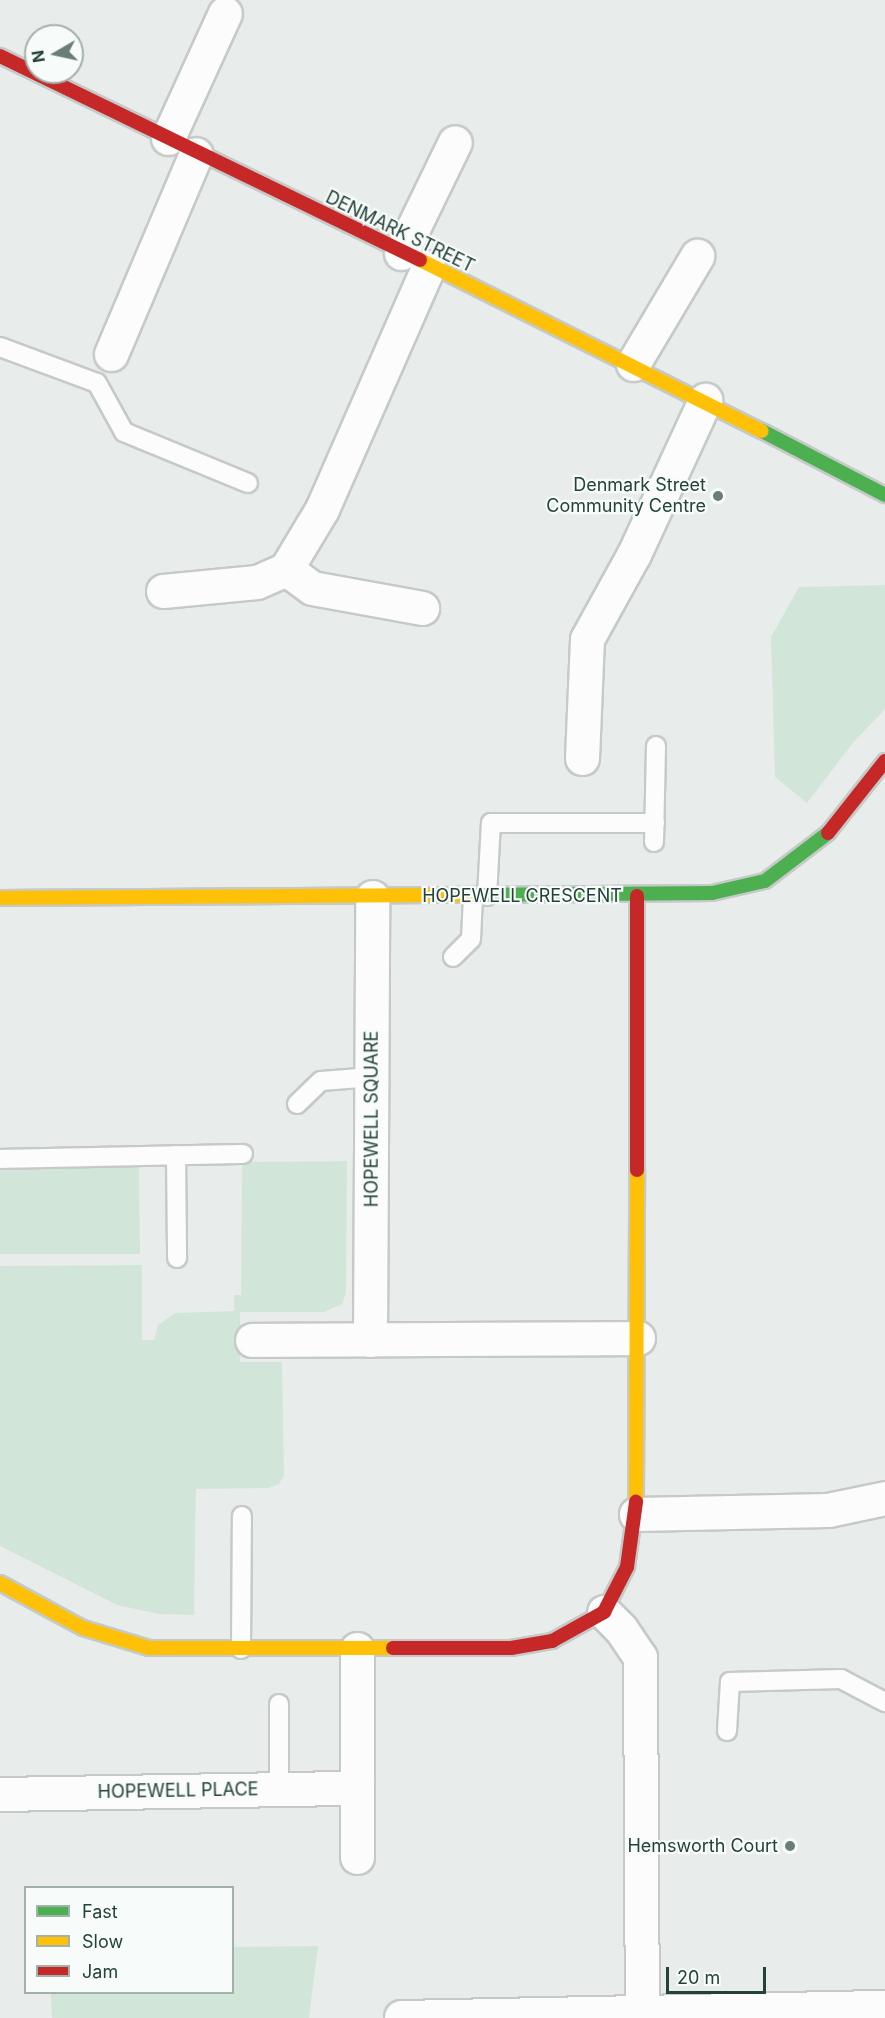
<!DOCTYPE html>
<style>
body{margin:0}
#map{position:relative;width:885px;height:2018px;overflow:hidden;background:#e8edeb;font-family:Inter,sans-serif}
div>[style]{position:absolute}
.green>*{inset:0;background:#d1e6d8}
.roads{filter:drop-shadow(2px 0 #c5cac8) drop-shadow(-2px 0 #c5cac8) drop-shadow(0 2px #c5cac8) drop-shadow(0 -2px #c5cac8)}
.lane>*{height:18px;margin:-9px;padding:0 9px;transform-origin:9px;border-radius:9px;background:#fcfcfc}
.street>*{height:33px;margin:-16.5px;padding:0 16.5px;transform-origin:16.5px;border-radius:16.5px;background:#fcfcfc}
.fast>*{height:14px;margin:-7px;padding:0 7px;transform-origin:7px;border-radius:7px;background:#4caf50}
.slow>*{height:14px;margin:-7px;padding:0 7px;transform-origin:7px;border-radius:7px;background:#ffc107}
.jam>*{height:14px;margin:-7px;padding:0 7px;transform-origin:7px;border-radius:7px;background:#c62828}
.dots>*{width:16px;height:16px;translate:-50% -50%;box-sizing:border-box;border:3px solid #f7fbf9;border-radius:50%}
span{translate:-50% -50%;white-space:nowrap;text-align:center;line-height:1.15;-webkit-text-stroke:4.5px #f7fbf9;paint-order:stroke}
.street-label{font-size:18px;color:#24423a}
.poi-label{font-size:18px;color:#24423a}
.right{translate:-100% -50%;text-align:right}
.legend{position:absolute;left:24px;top:1886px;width:210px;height:108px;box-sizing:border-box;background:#f7fbf9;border:2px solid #a3b1ad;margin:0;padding:8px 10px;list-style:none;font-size:18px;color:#24423a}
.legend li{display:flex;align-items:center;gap:12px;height:30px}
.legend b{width:30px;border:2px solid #a3b1ad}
.north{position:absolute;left:24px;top:24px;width:60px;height:60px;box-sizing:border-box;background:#f7fbf9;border:2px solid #a3b1ad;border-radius:50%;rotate:261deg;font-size:16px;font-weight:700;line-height:24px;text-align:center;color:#24423a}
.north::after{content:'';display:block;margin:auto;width:21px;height:27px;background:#697e78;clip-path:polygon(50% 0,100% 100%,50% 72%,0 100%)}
.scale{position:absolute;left:666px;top:1967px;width:100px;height:27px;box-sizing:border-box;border:3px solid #24423a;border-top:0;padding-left:8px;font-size:18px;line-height:21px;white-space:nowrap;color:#24423a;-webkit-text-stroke:4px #f7fbf9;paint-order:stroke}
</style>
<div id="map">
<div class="green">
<i style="clip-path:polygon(885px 585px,885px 709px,852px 744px,807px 803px,775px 777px,771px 637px,799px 587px)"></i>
<i style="clip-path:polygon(347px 1161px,346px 1293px,342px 1304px,324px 1312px,240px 1312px,240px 1362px,282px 1362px,284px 1475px,279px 1484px,268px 1488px,196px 1489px,194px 1615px,159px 1614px,117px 1605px,0 1546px,0 1266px,142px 1265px,142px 1340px,154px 1340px,158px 1325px,175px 1313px,234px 1311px,234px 1295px,241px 1295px,242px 1162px)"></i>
<i style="clip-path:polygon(139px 1162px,140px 1254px,0 1254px,0 1164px)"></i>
<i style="clip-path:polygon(318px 1946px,309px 2018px,52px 2018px,51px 1993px,232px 1992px,233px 1947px)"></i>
</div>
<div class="roads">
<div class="lane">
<i style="left:0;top:347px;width:103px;rotate:20.4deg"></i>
<i style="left:97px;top:383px;width:56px;rotate:61.1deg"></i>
<i style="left:124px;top:432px;width:134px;rotate:22.4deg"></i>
<i style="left:654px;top:842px;width:96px;rotate:-88.8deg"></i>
<i style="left:487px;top:896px;width:73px;rotate:-86.9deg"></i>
<i style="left:491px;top:823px;width:164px"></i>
<i style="left:453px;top:957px;width:25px;rotate:-45deg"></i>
<i style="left:471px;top:939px;width:43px;rotate:-87.3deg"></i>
<i style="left:297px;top:1104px;width:33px;rotate:-44deg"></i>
<i style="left:321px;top:1081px;width:52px;rotate:-4.4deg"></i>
<i style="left:176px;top:1155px;width:103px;rotate:89.4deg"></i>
<i style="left:0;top:1159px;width:243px;rotate:-1.2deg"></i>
<i style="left:241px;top:1649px;width:133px;rotate:-89.6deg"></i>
<i style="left:727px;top:1731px;width:49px;rotate:-86.5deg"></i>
<i style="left:730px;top:1682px;width:111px;rotate:-1.5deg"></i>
<i style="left:841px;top:1679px;width:50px;rotate:27.6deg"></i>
<i style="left:279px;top:1789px;width:85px;rotate:-90deg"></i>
</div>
<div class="street">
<i style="left:168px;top:138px;width:137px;rotate:-65.5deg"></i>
<i style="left:401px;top:253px;width:123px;rotate:-64.1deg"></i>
<i style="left:111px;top:354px;width:217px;rotate:-67deg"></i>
<i style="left:633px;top:364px;width:126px;rotate:-59.3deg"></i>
<i style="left:286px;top:569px;width:32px;rotate:36deg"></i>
<i style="left:312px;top:588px;width:112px;rotate:10.3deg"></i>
<i style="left:163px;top:591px;width:94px;rotate:-5.5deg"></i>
<i style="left:257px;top:582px;width:32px;rotate:-24deg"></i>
<i style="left:286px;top:569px;width:70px;rotate:-59deg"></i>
<i style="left:322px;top:509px;width:264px;rotate:-66.3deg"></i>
<i style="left:582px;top:758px;width:119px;rotate:-87.6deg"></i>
<i style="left:587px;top:639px;width:97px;rotate:-61.1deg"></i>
<i style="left:634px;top:554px;width:170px;rotate:-65.2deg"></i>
<i style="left:252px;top:1340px;width:386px;rotate:-0.3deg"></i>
<i style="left:370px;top:1340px;width:443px;rotate:-89.7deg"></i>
<i style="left:636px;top:1514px;width:192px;rotate:-1.2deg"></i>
<i style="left:828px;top:1510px;width:58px;rotate:-11.9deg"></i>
<i style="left:604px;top:1612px;width:24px;rotate:45deg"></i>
<i style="left:621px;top:1629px;width:34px;rotate:56deg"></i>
<i style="left:640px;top:1657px;width:355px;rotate:89.7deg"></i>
<i style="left:357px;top:1649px;width:208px;rotate:90deg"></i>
<i style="left:0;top:1794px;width:356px;rotate:-1deg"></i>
<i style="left:401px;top:2017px;width:484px;rotate:-1.2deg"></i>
</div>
<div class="fast">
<i style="left:762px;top:431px;width:139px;rotate:27.5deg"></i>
<i style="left:475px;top:895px;width:237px;rotate:-0.5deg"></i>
<i style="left:712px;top:893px;width:54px;rotate:-12.8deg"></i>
<i style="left:765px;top:881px;width:79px;rotate:-37.3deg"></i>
</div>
<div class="slow">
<i style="left:420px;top:260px;width:382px;rotate:26.6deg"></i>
<i style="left:0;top:898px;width:475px;rotate:-0.4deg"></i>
<i style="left:636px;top:1502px;width:332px;rotate:-89.8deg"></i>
<i style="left:0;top:1583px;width:94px;rotate:28.5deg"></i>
<i style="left:83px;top:1628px;width:69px;rotate:16.9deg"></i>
<i style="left:149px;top:1648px;width:244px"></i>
</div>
<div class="jam">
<i style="left:0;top:56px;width:467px;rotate:25.9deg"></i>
<i style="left:828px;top:833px;width:92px;rotate:-51.6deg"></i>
<i style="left:637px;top:896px;width:274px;rotate:90deg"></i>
<i style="left:393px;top:1648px;width:118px"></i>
<i style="left:511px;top:1648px;width:42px;rotate:-9.7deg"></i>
<i style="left:552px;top:1641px;width:60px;rotate:-29.1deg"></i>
<i style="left:604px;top:1612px;width:51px;rotate:-62.9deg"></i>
<i style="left:627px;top:1567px;width:66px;rotate:-82.1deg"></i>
</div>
</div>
<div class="dots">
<i style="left:718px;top:496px;background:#697e78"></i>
<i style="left:790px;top:1846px;background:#697e78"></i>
</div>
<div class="street-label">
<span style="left:400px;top:232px;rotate:26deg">DENMARK STREET</span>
<span style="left:522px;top:896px">HOPEWELL CRESCENT</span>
<span style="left:372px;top:1119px;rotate:-90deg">HOPEWELL SQUARE</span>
<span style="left:178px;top:1791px;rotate:-1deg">HOPEWELL PLACE</span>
</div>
<div class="poi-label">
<span class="right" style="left:706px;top:496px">Denmark Street<br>Community Centre</span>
<span class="right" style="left:778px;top:1846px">Hemsworth Court</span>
</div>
<ul class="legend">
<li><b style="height:8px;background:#4caf50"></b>Fast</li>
<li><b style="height:8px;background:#ffc107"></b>Slow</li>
<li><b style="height:8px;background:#c62828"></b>Jam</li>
</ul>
<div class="north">N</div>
<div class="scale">20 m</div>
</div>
